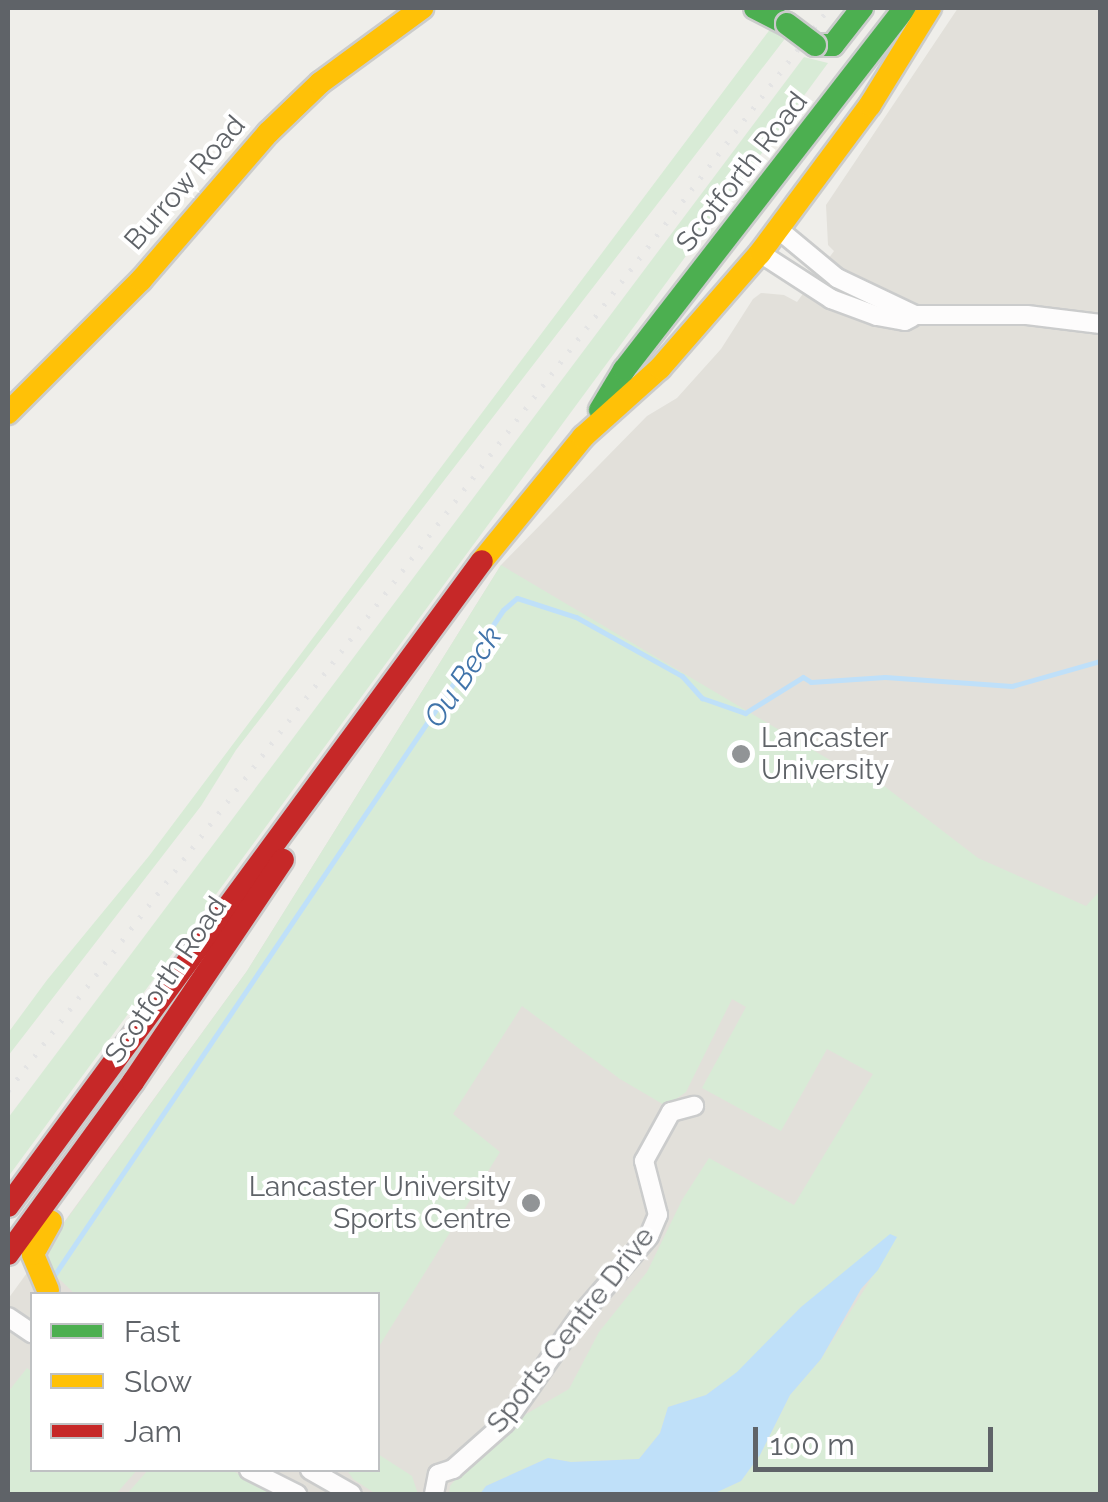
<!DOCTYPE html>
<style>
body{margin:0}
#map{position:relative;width:1108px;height:1502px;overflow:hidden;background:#efeeea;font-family:Raleway,sans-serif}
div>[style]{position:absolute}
.education>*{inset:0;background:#e2e0da}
.green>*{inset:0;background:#d8ebd6}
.water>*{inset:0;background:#bfe0f9}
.stream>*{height:5px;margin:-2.5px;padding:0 2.5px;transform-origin:2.5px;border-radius:2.5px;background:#bfe0f9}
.roads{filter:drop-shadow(2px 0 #cbcccc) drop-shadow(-2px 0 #cbcccc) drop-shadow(0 2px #cbcccc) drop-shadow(0 -2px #cbcccc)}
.street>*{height:18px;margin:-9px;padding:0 9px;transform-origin:9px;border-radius:9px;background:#fdfcfc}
.fast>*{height:22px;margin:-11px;padding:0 11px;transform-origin:11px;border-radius:11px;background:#4caf50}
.slow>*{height:22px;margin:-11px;padding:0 11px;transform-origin:11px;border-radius:11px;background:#ffc107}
.jam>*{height:22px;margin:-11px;padding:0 11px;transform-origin:11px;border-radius:11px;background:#c62828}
.rail>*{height:5px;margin-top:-2.5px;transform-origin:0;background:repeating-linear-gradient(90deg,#e4e4e4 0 2.5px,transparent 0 14.5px)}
.bridges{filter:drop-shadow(2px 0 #cacacb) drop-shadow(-2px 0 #cacacb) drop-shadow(0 2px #cacacb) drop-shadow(0 -2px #cacacb)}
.fast-bridge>*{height:22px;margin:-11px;padding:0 11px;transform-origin:11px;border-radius:11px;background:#4caf50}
.dots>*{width:28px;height:28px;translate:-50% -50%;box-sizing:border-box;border:5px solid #fff;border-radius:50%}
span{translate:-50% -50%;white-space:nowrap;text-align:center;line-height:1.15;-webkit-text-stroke:8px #fff;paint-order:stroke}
.street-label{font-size:28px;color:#5f6368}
.poi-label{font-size:28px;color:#5f6368}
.left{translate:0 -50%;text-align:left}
.right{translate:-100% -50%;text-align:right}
.water-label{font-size:30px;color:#4174aa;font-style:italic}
.frame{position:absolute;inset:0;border:10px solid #5f6368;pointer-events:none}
.legend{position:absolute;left:30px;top:1292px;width:350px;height:180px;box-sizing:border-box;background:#fff;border:2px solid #bfc1c3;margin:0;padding:12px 18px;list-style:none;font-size:30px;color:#5f6368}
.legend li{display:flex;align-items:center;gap:20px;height:50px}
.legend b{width:50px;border:2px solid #bfc1c3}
.scale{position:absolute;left:753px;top:1427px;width:240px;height:45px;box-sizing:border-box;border:5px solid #5f6368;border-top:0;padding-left:12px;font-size:30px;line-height:35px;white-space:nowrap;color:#5f6368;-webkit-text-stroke:8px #fff;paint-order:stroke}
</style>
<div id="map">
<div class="education">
<i style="clip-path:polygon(evenodd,958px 8px,1100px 8px,1100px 1494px,8px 1494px,8px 1299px,247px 971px,501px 565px,647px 416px,677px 398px,721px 349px,753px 299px,761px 293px,784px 295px,797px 302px,834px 251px,828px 245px,826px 205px,958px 8px,32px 1294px,378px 1294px,378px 1470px,32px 1470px,32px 1294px)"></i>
</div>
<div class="green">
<i style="clip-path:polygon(774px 24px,787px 36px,236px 750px,201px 806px,8px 1056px,8px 1033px,47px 980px,149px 856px)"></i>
<i style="clip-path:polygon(804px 57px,828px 63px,8px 1177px,8px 1118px)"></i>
<i style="clip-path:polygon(501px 565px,835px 763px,871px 776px,978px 858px,1086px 906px,1100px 891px,1100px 1494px,713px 1494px,741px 1481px,760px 1455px,790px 1395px,821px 1359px,897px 1237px,801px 1307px,738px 1372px,706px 1395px,668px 1407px,660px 1433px,639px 1459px,570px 1462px,548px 1458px,486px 1486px,480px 1494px,449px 1494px,450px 1486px,473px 1458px,516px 1420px,569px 1389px,599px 1332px,647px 1272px,682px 1200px,709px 1158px,794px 1205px,873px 1074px,827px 1049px,781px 1131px,702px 1088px,746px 1007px,732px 999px,686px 1092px,666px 1106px,620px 1079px,522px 1006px,453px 1114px,500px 1152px,378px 1348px,378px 1294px,75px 1294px,51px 1271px,49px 1251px,62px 1226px,247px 971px)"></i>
<i style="clip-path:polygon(27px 1368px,32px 1372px,32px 1470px,137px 1470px,116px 1494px,8px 1494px,8px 1392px)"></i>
<i style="clip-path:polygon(378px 1454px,412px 1476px,418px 1494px,376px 1494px,353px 1479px,347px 1470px,378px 1470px)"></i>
<i style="clip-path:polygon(148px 1470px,231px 1470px,277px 1494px,127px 1494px)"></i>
</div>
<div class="water">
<i style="clip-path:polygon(890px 1234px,897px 1237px,878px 1270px,861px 1289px,821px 1359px,790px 1395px,760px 1455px,741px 1481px,713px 1494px,480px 1494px,486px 1486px,548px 1458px,571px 1462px,639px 1459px,660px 1433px,668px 1407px,706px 1395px,737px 1372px,801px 1307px)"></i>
</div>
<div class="stream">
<i style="left:55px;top:1274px;width:801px;rotate:-55.99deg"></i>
<i style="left:503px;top:610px;width:18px;rotate:-41deg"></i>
<i style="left:517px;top:598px;width:62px;rotate:17.9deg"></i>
<i style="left:576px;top:617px;width:121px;rotate:29.1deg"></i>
<i style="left:682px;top:676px;width:30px;rotate:48deg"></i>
<i style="left:702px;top:698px;width:46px;rotate:19.2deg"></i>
<i style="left:745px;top:713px;width:68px;rotate:-31.8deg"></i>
<i style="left:803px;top:677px;width:9px;rotate:32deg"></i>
<i style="left:811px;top:682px;width:74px;rotate:-3.9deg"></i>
<i style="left:885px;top:677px;width:127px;rotate:4.1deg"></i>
<i style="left:1012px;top:686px;width:91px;rotate:-15.9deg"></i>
</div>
<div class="roads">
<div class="street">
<i style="left:778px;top:229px;width:77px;rotate:39.7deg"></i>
<i style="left:837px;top:278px;width:86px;rotate:25.4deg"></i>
<i style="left:915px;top:315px;width:112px"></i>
<i style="left:1027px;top:315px;width:74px;rotate:7deg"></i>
<i style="left:760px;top:253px;width:85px;rotate:32.9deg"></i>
<i style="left:831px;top:299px;width:49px;rotate:20.3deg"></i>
<i style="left:877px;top:316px;width:28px;rotate:10deg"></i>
<i style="left:905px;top:321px;width:7px;rotate:-27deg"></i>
<i style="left:8px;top:1317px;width:29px;rotate:34deg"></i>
<i style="left:249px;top:1470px;width:54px;rotate:26.6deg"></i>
<i style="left:310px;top:1470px;width:48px;rotate:29.7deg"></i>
<i style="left:434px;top:1494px;width:20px;rotate:-79deg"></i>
<i style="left:438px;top:1474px;width:16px;rotate:-18deg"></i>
<i style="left:453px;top:1469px;width:69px;rotate:-41.5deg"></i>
<i style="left:505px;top:1423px;width:131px;rotate:-55deg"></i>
<i style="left:580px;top:1316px;width:106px;rotate:-49.2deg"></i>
<i style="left:649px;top:1236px;width:23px;rotate:-67deg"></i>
<i style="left:658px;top:1215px;width:56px;rotate:-104.5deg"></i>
<i style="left:644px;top:1161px;width:56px;rotate:-61.1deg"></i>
<i style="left:671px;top:1112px;width:24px;rotate:-15deg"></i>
</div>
<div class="fast">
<i style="left:755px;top:8px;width:36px;rotate:27deg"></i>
<i style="left:815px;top:45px;width:18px"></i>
<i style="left:833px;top:45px;width:47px;rotate:-51.9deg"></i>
<i style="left:600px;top:410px;width:47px;rotate:-59deg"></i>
<i style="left:624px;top:370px;width:458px;rotate:-52.2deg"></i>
</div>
<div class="slow">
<i style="left:8px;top:413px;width:188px;rotate:-45deg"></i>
<i style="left:141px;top:280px;width:194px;rotate:-49.2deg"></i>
<i style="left:268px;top:133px;width:72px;rotate:-43.9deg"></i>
<i style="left:320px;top:83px;width:127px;rotate:-36.3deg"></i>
<i style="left:482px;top:561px;width:160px;rotate:-50.8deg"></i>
<i style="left:583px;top:437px;width:103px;rotate:-41.9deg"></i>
<i style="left:660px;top:368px;width:152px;rotate:-49deg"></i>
<i style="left:760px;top:253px;width:184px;rotate:-53.4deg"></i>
<i style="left:870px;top:105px;width:114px;rotate:-58.3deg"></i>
<i style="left:48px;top:1290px;width:39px;rotate:-113deg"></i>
<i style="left:33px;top:1254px;width:37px;rotate:-61deg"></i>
</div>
<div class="jam">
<i style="left:8px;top:1206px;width:800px;rotate:-53.69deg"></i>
<i style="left:8px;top:1254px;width:213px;rotate:-54deg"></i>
<i style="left:133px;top:1082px;width:268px;rotate:-56deg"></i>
</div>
</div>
<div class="rail">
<i style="left:8px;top:1091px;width:1359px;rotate:-52.83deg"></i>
</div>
<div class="bridges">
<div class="fast-bridge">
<i style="left:787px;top:24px;width:35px;rotate:37deg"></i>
</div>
</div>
<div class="dots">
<i style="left:741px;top:754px;background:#919496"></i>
<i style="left:531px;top:1203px;background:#919496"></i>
</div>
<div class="street-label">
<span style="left:742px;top:172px;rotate:-52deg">Scotforth Road</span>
<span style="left:185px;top:183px;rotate:-49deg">Burrow Road</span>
<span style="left:166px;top:980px;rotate:-56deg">Scotforth Road</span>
<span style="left:571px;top:1330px;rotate:-52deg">Sports Centre Drive</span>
</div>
<div class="poi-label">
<span class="left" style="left:761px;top:754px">Lancaster<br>University</span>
<span class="right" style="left:511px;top:1203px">Lancaster University<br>Sports Centre</span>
</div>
<div class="water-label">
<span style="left:463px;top:677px;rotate:-56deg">Ou Beck</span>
</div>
<div class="frame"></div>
<ul class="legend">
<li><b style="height:12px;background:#4caf50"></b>Fast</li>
<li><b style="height:12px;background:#ffc107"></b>Slow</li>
<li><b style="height:12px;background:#c62828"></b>Jam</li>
</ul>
<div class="scale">100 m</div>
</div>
